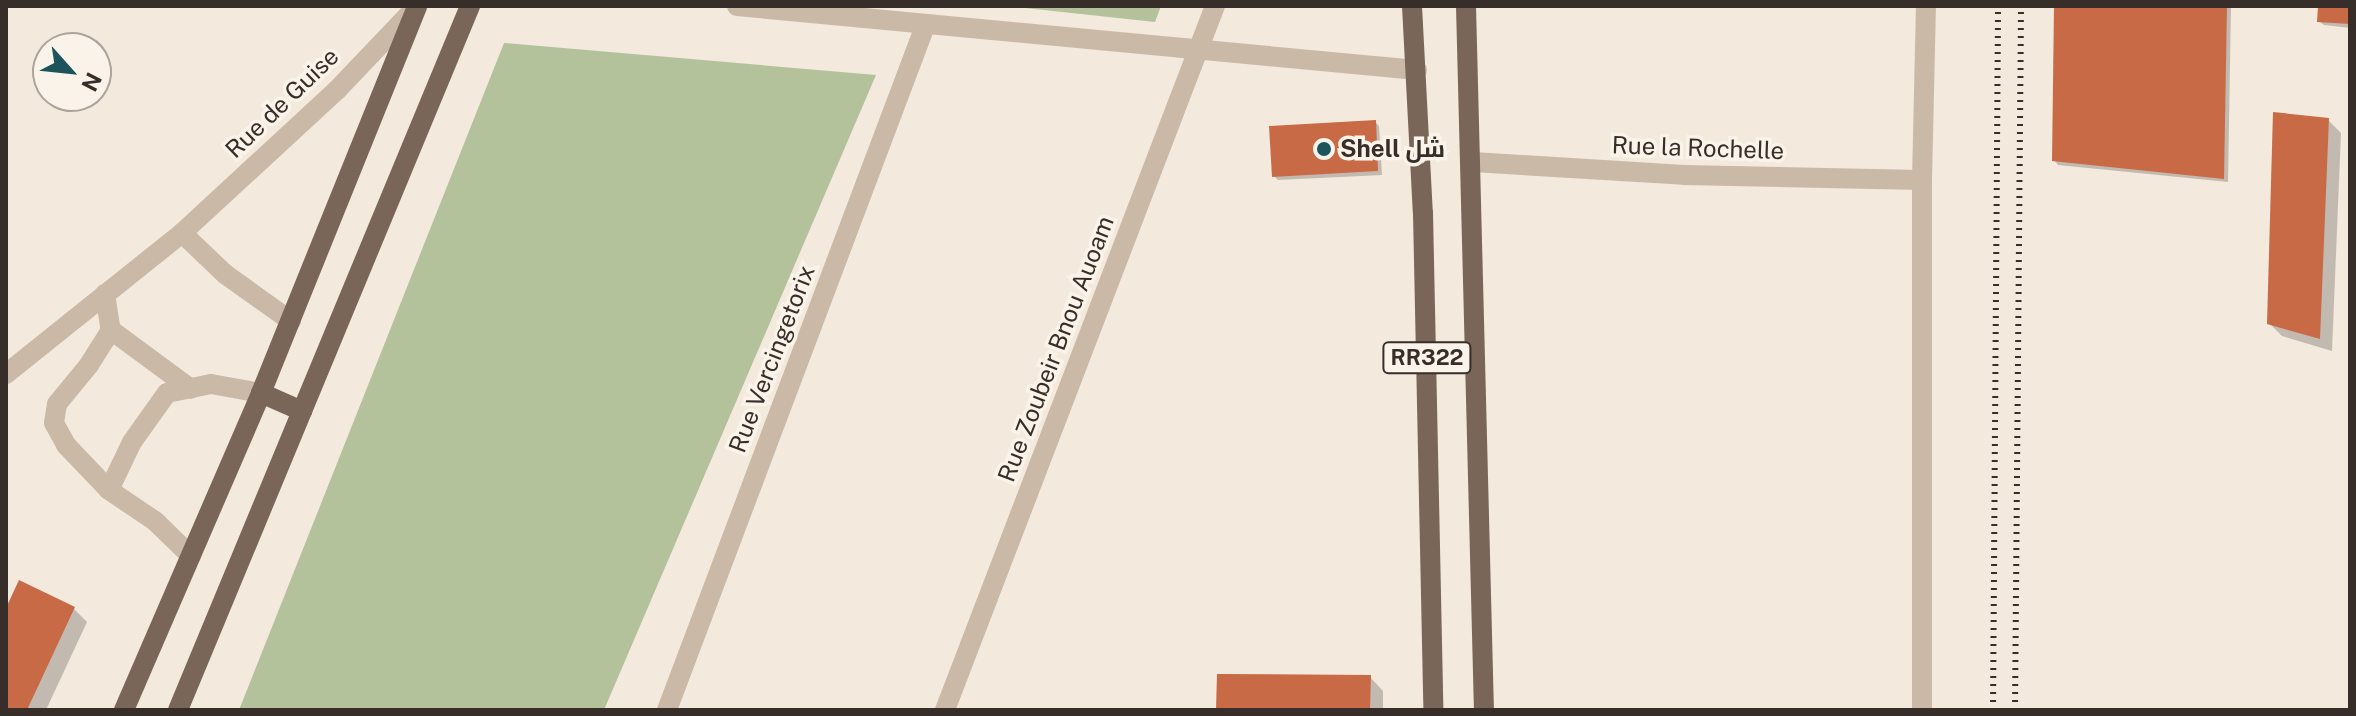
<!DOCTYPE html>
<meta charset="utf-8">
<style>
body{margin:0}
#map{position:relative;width:2356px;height:716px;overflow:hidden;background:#f3e9dd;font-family:"Public Sans",Cairo,sans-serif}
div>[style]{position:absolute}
.green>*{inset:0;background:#b4c29c}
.shadow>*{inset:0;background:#0003}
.building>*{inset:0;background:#c86a45}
.minor>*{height:20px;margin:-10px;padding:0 10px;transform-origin:10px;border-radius:10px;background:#cbb9a8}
.major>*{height:20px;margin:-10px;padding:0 10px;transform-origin:10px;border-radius:10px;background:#7a6559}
.rail>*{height:6px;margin-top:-3px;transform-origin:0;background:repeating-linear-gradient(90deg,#382e29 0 2px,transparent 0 8px)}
.dots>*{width:22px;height:22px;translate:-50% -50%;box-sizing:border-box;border:4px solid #faf3e9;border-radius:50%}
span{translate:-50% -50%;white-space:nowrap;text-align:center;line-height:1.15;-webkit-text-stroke:7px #faf3e9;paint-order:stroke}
.shield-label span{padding:2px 6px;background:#faf3e9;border:2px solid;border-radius:6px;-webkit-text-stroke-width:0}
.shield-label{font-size:22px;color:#382e29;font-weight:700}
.street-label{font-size:24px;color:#382e29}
.poi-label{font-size:24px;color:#382e29;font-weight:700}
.left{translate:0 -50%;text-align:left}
.frame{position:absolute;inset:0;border:8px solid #382e29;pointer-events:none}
.north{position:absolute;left:32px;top:32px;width:80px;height:80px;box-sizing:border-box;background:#faf3e9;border:2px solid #aca49c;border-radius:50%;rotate:117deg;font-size:22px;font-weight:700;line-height:32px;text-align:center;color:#382e29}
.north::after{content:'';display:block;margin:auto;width:28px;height:36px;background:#1d545b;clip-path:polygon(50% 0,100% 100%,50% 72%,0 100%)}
</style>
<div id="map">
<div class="green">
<i style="clip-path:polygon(1006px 6px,1161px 6px,1155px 22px)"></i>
<i style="clip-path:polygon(504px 43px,876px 75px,604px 710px,239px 710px)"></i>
</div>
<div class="shadow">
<i style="clip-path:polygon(2056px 6px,2231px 6px,2228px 182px,2058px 165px,2054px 160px)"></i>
<i style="clip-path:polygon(2320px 6px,2350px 6px,2350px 28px,2324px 25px,2319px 21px)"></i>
<i style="clip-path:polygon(2328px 120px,2341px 133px,2332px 351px,2282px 336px,2269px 323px)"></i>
<i style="clip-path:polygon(1375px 122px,1379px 126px,1382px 175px,1278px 180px,1274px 176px)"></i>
<i style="clip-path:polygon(20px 583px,74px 609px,87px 622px,46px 710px,6px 710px,6px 612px)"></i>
<i style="clip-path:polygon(1370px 677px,1383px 691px,1383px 710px,1218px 710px)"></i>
</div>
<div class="building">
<i style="clip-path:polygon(2054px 6px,2227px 6px,2224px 179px,2052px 161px)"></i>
<i style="clip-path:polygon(2318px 6px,2350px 6px,2350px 24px,2317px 22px)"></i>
<i style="clip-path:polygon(2273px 112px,2329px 118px,2320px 339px,2267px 324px)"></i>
<i style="clip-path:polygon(1376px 120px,1378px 171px,1272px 177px,1269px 126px)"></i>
<i style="clip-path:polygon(19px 580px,75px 607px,27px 710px,6px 710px,6px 608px)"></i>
<i style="clip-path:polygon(1217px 674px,1371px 675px,1370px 710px,1216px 710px)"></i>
</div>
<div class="minor">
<i style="left:737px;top:6px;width:683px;rotate:5.38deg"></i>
<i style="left:1473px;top:162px;width:211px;rotate:3.5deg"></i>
<i style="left:1684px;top:175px;width:238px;rotate:1.2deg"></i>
<i style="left:182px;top:233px;width:59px;rotate:43.6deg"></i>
<i style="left:225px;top:274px;width:81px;rotate:35.5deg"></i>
<i style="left:105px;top:294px;width:36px;rotate:81deg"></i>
<i style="left:111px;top:330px;width:41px;rotate:122.2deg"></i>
<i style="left:89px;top:365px;width:50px;rotate:129.4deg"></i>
<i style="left:57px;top:404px;width:19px;rotate:99deg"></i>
<i style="left:54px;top:423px;width:25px;rotate:61deg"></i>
<i style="left:66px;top:445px;width:62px;rotate:46.3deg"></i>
<i style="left:109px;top:490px;width:55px;rotate:34deg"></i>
<i style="left:155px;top:521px;width:50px;rotate:44.2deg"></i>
<i style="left:111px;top:330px;width:99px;rotate:36.4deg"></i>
<i style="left:6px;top:374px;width:226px;rotate:-38.7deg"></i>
<i style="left:182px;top:233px;width:211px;rotate:-42.7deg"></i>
<i style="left:337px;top:90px;width:115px;rotate:-46.4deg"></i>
<i style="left:109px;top:490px;width:53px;rotate:-64.4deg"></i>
<i style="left:132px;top:442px;width:60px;rotate:-54.5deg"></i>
<i style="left:167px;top:393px;width:45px;rotate:-11.6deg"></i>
<i style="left:211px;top:384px;width:51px;rotate:10.2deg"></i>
<i style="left:667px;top:710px;width:731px;rotate:-69.33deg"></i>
<i style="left:945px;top:710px;width:754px;rotate:-69.02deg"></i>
<i style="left:1922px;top:710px;width:530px;rotate:-90deg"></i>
<i style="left:1922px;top:180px;width:174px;rotate:-88.7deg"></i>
</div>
<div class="major">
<i style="left:1412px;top:6px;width:207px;rotate:87deg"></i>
<i style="left:1423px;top:213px;width:497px;rotate:88.8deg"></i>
<i style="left:1466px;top:6px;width:704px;rotate:88.54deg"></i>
<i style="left:261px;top:393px;width:45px;rotate:23.7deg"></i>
<i style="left:124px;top:710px;width:345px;rotate:-66.6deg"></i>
<i style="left:261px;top:393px;width:417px;rotate:-68deg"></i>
<i style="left:178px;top:710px;width:762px;rotate:-67.47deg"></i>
</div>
<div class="rail">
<i style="left:1993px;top:710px;width:704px;rotate:-89.59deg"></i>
<i style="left:2015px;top:710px;width:704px;rotate:-89.51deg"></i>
</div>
<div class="dots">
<i style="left:1324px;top:149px;background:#1d545b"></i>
</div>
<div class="shield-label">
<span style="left:1427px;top:358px">RR322</span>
</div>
<div class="street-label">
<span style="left:282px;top:103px;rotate:-44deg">Rue de Guise</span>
<span style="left:1698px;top:148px;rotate:2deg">Rue la Rochelle</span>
<span style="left:1056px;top:349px;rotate:-69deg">Rue Zoubeir Bnou Auoam</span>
<span style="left:772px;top:359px;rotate:-69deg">Rue Vercingetorix</span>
</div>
<div class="poi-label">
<span class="left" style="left:1340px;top:149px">Shell شل</span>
</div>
<div class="frame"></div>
<div class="north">N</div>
</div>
